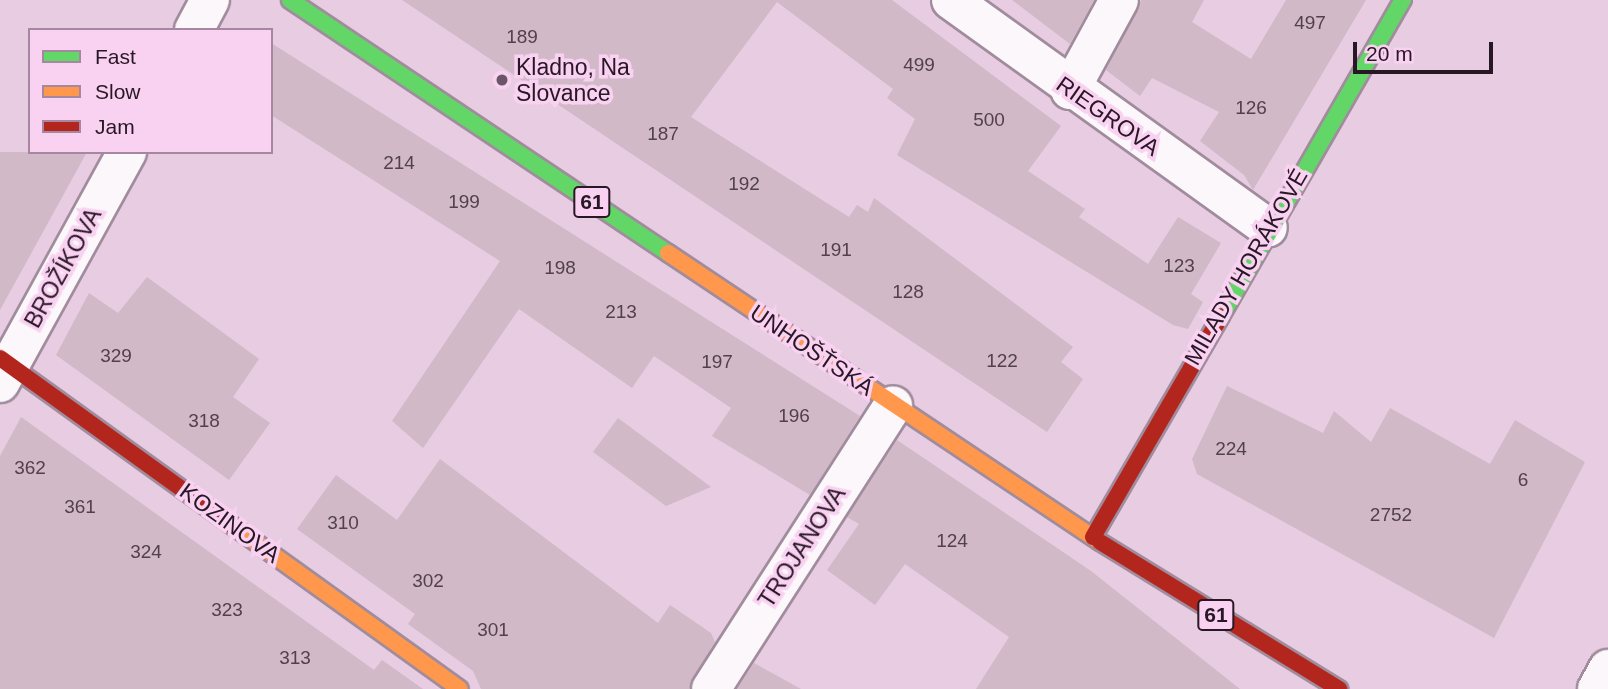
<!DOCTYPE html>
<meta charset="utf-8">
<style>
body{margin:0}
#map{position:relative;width:1608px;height:689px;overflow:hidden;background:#e7cce2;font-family:Arial,sans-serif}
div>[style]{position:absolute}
.building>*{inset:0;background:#d1b9c8}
.roads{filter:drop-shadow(2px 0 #a08c9c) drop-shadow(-2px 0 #a08c9c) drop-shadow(0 2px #a08c9c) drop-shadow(0 -2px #a08c9c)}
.street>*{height:38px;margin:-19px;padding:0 19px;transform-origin:19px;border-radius:19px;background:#fbf7fb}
.fast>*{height:16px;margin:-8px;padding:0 8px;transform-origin:8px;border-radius:8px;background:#63d668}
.slow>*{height:16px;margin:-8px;padding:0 8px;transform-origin:8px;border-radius:8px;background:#ff974d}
.jam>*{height:16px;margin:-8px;padding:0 8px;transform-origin:8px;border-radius:8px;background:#b3261e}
.dots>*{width:19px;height:19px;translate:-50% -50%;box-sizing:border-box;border:4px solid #f9d1f1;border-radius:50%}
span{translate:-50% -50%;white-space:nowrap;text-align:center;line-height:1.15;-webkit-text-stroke:7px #f9d1f1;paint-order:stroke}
.number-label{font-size:19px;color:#53404e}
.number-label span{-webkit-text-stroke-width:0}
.shield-label span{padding:2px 5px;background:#f9d1f1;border:2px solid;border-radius:5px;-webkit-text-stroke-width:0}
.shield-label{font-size:21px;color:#281725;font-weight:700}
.poi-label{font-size:23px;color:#281725}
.left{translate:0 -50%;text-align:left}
.street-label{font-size:23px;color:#281725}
.legend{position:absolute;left:28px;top:28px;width:245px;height:126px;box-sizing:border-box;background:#f9d1f1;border:2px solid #a5879f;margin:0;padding:9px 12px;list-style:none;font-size:21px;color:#281725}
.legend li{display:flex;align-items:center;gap:14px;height:35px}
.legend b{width:35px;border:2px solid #a5879f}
.scale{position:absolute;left:1353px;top:42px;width:140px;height:32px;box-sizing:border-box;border:4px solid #281725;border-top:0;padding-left:9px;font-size:21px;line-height:24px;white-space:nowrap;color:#281725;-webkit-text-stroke:5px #f9d1f1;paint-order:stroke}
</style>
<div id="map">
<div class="building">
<i style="clip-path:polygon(402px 0,892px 0,1061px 126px,1028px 171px,1085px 209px,1079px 217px,1148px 264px,1178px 217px,1221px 243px,1191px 294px,1203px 302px,1188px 329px,1173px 325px,897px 155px,915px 119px,887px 98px,893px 89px,777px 2px,691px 117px,849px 217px,857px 205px,868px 212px,874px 198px,1073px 347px,1061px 362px,1083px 379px,1047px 432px)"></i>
<i style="clip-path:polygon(1012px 0,1094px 0,1070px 44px)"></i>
<i style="clip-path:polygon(1141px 0,1204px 0,1192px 22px,1251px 59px,1286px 0,1366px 0,1253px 190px,1244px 175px,1200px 141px,1219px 112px,1152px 78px,1140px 96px,1106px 70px)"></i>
<i style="clip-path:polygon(271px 43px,860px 416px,810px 495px,712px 436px,731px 408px,654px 356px,632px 388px,519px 309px,423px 448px,392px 421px,500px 261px,271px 115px)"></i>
<i style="clip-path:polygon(0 152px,87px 152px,0 310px)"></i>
<i style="clip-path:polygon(147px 277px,259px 359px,233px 397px,270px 423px,229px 480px,56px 355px,89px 293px,118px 313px)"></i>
<i style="clip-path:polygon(1227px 386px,1323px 433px,1334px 411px,1371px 442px,1390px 408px,1490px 464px,1515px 420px,1585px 462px,1494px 638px,1197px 474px,1192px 459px)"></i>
<i style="clip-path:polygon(21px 417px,374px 670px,382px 660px,423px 689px,0 689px,0 456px)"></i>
<i style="clip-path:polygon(618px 418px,711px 487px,666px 506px,593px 452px)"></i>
<i style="clip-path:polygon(897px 440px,1091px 571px,1240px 689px,976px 689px,1009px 637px,905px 564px,875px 605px,827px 570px,859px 524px,847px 517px)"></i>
<i style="clip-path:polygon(440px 459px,658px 623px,670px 605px,711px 633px,715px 642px,689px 689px,481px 689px,473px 671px,408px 624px,415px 614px,297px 529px,336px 475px,397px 520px)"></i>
<i style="clip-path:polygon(754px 663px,801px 689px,737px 689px)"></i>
</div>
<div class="roads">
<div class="street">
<i style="left:951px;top:0;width:390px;rotate:35.7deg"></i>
<i style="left:194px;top:30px;width:34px;rotate:-62deg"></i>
<i style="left:1070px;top:90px;width:102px;rotate:-61.4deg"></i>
<i style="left:0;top:383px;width:264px;rotate:-61.2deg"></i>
<i style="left:711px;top:689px;width:337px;rotate:-57.3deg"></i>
<i style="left:1597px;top:689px;width:23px;rotate:-61deg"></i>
</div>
<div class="fast">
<i style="left:290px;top:0;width:455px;rotate:33.8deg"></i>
<i style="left:1221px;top:316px;width:365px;rotate:-60.1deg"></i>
</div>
<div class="slow">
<i style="left:668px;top:253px;width:520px;rotate:33.78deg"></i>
<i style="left:233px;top:526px;width:279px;rotate:35.7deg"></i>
</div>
<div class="jam">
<i style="left:0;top:358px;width:287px;rotate:35.8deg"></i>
<i style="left:1093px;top:537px;width:255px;rotate:-59.9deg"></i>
<i style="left:1100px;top:542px;width:281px;rotate:31.6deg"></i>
</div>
</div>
<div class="dots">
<i style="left:502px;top:80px;background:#6b5667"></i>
</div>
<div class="number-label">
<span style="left:1310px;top:23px">497</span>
<span style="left:522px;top:37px">189</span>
<span style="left:919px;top:65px">499</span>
<span style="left:1251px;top:108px">126</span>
<span style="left:989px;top:120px">500</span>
<span style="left:663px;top:134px">187</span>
<span style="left:399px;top:163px">214</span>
<span style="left:744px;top:184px">192</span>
<span style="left:464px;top:202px">199</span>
<span style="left:836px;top:250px">191</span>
<span style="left:1179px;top:266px">123</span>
<span style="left:560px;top:268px">198</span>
<span style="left:908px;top:292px">128</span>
<span style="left:621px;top:312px">213</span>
<span style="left:116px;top:356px">329</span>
<span style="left:1002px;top:361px">122</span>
<span style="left:717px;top:362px">197</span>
<span style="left:794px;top:416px">196</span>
<span style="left:204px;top:421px">318</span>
<span style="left:1231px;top:449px">224</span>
<span style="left:30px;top:468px">362</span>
<span style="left:1523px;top:480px">6</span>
<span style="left:80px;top:507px">361</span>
<span style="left:1391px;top:515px">2752</span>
<span style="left:343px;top:523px">310</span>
<span style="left:952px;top:541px">124</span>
<span style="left:146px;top:552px">324</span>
<span style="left:428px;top:581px">302</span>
<span style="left:227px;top:610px">323</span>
<span style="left:493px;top:630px">301</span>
<span style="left:295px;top:658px">313</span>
</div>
<div class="shield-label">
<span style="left:592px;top:202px">61</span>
<span style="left:1216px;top:615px">61</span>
</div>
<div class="poi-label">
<span class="left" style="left:516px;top:80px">Kladno, Na<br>Slovance</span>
</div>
<div class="street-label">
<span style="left:1108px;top:116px;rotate:35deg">RIEGROVA</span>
<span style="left:1246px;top:267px;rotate:-60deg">MILADY HORÁKOVÉ</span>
<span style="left:63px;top:268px;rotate:-61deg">BROŽÍKOVA</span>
<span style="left:812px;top:350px;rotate:34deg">UNHOŠŤSKÁ</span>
<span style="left:230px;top:523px;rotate:36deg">KOZINOVA</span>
<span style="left:802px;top:547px;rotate:-57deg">TROJANOVA</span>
</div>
<ul class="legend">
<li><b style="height:9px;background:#63d668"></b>Fast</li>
<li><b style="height:9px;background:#ff974d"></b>Slow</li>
<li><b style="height:9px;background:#b3261e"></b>Jam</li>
</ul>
<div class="scale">20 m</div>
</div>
